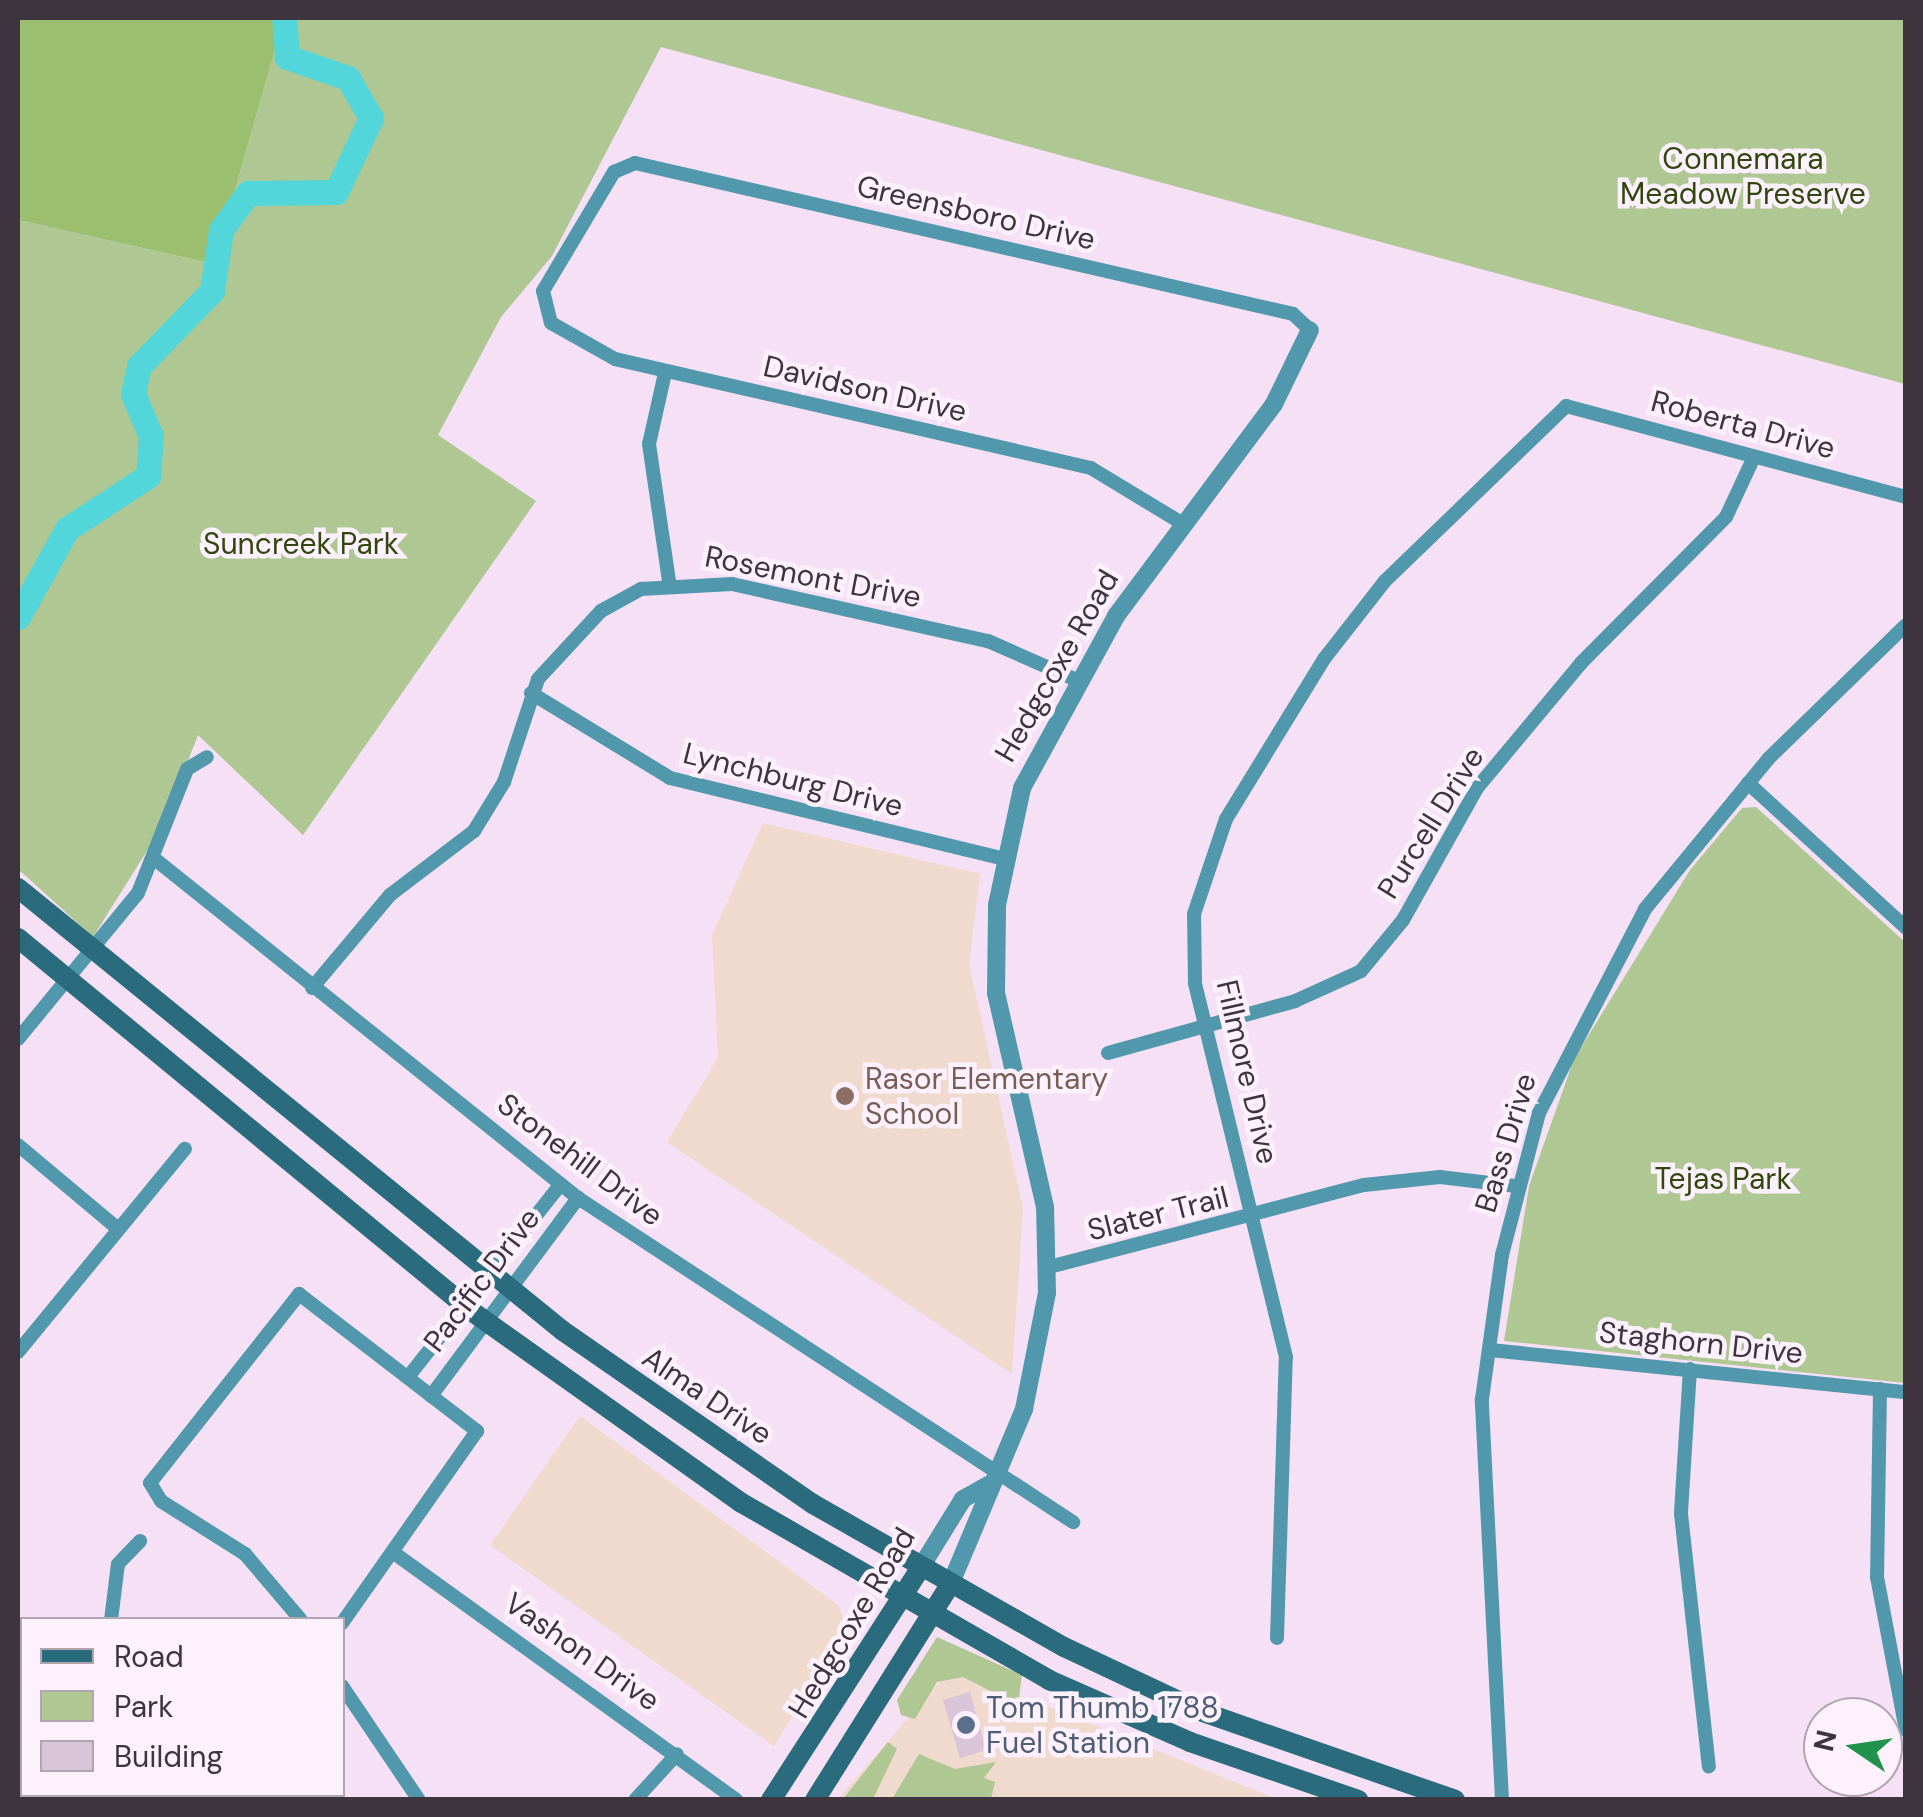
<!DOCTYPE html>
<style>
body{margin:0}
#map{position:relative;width:1923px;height:1817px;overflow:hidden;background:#f6e0f5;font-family:"DM Sans",sans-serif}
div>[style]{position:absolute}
.commercial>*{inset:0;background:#f0d9cd}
.green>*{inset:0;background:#afc793}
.forest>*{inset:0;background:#9bbf6f}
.river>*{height:25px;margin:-12.5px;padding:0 12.5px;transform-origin:12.5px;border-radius:12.5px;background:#53d6da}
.building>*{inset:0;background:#d9c4d8}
.minor>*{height:14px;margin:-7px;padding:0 7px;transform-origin:7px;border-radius:7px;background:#5198ad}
.tertiary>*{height:18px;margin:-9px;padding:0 9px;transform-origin:9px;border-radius:9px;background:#5198ad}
.secondary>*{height:20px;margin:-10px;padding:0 10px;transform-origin:10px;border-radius:10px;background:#2a6b7d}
.dots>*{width:28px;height:28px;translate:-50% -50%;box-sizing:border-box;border:5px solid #fef1fe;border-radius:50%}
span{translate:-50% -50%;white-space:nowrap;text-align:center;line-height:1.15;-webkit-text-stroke:9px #fef1fe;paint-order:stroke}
.park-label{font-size:30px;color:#31470d}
.street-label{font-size:30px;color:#3d343d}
.education-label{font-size:30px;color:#785e54}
.left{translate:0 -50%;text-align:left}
.service-label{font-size:30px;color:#4e5e75}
.frame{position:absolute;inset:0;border:20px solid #3d343d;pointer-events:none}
.legend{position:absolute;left:20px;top:1617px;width:325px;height:180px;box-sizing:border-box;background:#fef1fe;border:2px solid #b1a5b1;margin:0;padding:12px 18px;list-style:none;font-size:30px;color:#3d343d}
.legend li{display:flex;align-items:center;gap:20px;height:50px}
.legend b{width:50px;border:2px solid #b1a5b1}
.north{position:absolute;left:1803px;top:1697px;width:100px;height:100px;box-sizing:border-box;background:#fef1fe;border:2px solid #b1a5b1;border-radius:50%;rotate:283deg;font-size:28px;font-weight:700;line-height:40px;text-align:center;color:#3d343d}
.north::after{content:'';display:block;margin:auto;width:35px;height:45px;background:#21924b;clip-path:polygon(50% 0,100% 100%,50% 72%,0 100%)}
</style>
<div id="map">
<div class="commercial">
<i style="clip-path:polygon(763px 823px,980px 874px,969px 964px,1023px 1208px,1012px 1374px,667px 1142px,718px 1058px,712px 935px)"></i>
<i style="clip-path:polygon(580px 1416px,838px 1605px,846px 1626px,774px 1746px,490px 1545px)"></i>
<i style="clip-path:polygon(949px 1671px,995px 1685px,1277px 1799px,837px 1800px)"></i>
</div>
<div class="green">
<i style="clip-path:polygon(284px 18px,1905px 18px,1905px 384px,661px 47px,552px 256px,501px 317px,438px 435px,536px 501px,303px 835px,198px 735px,162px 827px,93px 937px,18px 869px,18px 220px,214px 264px)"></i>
<i style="clip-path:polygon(1756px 807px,1905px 942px,1905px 1383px,1504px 1341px,1529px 1186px,1574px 1059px,1690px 870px,1742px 808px)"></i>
<i style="clip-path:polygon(937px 1637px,1022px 1675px,1018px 1705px,963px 1677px,937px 1682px,915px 1719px,901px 1715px,897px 1700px)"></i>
<i style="clip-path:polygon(888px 1742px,897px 1749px,873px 1799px,843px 1799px)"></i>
<i style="clip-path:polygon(919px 1754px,955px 1769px,996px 1762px,984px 1778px,995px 1782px,991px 1799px,892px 1799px)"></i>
</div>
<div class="forest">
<i style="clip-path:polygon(18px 18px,284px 18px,214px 264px,18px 220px)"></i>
</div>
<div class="river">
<i style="left:18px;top:617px;width:101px;rotate:-60.9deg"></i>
<i style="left:67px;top:529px;width:97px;rotate:-33.2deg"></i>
<i style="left:148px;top:476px;width:40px;rotate:-85.7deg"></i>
<i style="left:151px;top:436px;width:46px;rotate:-113.2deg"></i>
<i style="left:133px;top:394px;width:29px;rotate:-78deg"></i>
<i style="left:139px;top:366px;width:105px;rotate:-45.8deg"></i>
<i style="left:212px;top:291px;width:62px;rotate:-81.6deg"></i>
<i style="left:221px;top:230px;width:46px;rotate:-53.9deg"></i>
<i style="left:248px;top:193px;width:88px;rotate:-0.7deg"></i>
<i style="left:336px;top:192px;width:82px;rotate:-64.7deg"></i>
<i style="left:371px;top:118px;width:46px;rotate:-119.9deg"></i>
<i style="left:348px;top:78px;width:65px;rotate:-161deg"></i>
<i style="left:287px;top:57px;width:39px;rotate:-94deg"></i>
</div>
<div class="building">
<i style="clip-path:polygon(970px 1692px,986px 1750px,960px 1758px,943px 1700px)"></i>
</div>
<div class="minor">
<i style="left:665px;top:373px;width:73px;rotate:102.7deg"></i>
<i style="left:649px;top:444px;width:138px;rotate:81.7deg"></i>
<i style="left:1180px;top:522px;width:104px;rotate:-148.8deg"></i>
<i style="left:1091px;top:468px;width:488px;rotate:-167.1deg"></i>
<i style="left:615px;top:359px;width:73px;rotate:-150.6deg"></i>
<i style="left:551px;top:323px;width:33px;rotate:-104deg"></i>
<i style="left:543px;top:291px;width:139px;rotate:-59.2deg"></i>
<i style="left:614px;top:172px;width:23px;rotate:-23deg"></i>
<i style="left:635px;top:163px;width:675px;rotate:12.92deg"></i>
<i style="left:1293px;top:314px;width:23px;rotate:43deg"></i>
<i style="left:531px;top:693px;width:163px;rotate:31.4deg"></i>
<i style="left:670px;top:778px;width:344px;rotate:13.6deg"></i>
<i style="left:1748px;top:783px;width:214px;rotate:42.5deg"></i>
<i style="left:156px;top:860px;width:541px;rotate:38.69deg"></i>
<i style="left:578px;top:1198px;width:592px;rotate:33.21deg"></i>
<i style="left:312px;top:988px;width:121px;rotate:-50deg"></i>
<i style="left:390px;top:895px;width:106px;rotate:-37.3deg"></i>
<i style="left:474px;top:831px;width:57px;rotate:-58.5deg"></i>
<i style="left:504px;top:782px;width:108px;rotate:-71.7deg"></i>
<i style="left:538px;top:679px;width:93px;rotate:-47.2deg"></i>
<i style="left:601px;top:611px;width:46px;rotate:-28.8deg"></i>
<i style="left:641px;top:589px;width:91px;rotate:-3.1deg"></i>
<i style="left:732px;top:584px;width:262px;rotate:12.6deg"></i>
<i style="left:988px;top:641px;width:99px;rotate:23.7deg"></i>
<i style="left:18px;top:1039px;width:189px;rotate:-50.6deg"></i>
<i style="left:138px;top:893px;width:133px;rotate:-68.4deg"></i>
<i style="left:187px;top:769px;width:23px;rotate:-31deg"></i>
<i style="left:1108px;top:1053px;width:194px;rotate:-15.5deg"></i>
<i style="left:1295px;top:1001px;width:72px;rotate:-24.4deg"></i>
<i style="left:1361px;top:971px;width:66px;rotate:-50.5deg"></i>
<i style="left:1403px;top:920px;width:151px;rotate:-60.7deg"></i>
<i style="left:1477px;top:788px;width:163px;rotate:-50.2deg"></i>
<i style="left:1581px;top:663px;width:206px;rotate:-45.2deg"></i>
<i style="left:1726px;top:517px;width:66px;rotate:-65deg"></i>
<i style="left:18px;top:1145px;width:131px;rotate:40deg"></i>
<i style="left:1049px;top:1267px;width:325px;rotate:-14.6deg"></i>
<i style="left:1364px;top:1185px;width:76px;rotate:-6deg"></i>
<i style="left:1440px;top:1177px;width:77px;rotate:6.8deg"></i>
<i style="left:1490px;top:1350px;width:418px;rotate:5.8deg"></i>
<i style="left:18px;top:1352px;width:263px;rotate:-50.6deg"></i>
<i style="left:1690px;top:1369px;width:145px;rotate:93.6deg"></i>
<i style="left:1681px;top:1514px;width:254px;rotate:83.7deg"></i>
<i style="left:408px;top:1377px;width:246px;rotate:-51.6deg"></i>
<i style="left:1880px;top:1389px;width:188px;rotate:90.9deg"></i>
<i style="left:1877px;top:1577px;width:156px;rotate:79.3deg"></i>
<i style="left:431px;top:1396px;width:247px;rotate:-53.4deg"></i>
<i style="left:394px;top:1553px;width:422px;rotate:35.8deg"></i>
<i style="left:111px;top:1620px;width:56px;rotate:-82.9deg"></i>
<i style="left:118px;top:1564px;width:32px;rotate:-46deg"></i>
<i style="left:301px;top:1620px;width:87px;rotate:-130.3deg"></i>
<i style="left:245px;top:1554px;width:99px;rotate:-147.8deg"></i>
<i style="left:161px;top:1501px;width:21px;rotate:-121deg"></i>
<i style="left:150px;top:1483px;width:241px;rotate:-51.7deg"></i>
<i style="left:299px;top:1294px;width:225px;rotate:37.6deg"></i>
<i style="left:477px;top:1431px;width:235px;rotate:125.1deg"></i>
<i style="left:1277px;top:1638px;width:281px;rotate:-88.2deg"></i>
<i style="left:1286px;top:1357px;width:385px;rotate:-103.7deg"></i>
<i style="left:1195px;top:983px;width:69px;rotate:-90.8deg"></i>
<i style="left:1194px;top:914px;width:100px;rotate:-71.4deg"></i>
<i style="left:1226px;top:819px;width:188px;rotate:-58.5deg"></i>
<i style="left:1324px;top:659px;width:99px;rotate:-52deg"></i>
<i style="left:1385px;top:581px;width:252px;rotate:-44deg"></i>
<i style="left:1566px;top:406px;width:352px;rotate:15deg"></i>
<i style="left:342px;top:1686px;width:138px;rotate:56deg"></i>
<i style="left:196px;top:1794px;width:7px;rotate:63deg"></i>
<i style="left:635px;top:1800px;width:62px;rotate:-47.6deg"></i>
<i style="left:1502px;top:1800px;width:401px;rotate:-92.9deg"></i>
<i style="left:1482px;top:1399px;width:145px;rotate:-82.1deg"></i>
<i style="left:1502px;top:1255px;width:147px;rotate:-75.4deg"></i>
<i style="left:1539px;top:1113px;width:230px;rotate:-62.5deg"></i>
<i style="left:1645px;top:909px;width:194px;rotate:-50.6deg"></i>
<i style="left:1768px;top:759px;width:192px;rotate:-44.2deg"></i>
</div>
<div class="tertiary">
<i style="left:921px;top:1567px;width:80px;rotate:-58.3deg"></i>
<i style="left:963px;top:1499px;width:29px;rotate:-29deg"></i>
<i style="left:951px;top:1583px;width:189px;rotate:-67.2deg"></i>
<i style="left:1024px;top:1409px;width:118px;rotate:-78.8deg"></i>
<i style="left:1047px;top:1293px;width:86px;rotate:-91.3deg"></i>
<i style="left:1045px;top:1207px;width:220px;rotate:-102.9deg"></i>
<i style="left:996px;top:993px;width:88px;rotate:-89.3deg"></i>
<i style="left:997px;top:905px;width:120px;rotate:-77.9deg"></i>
<i style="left:1022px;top:788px;width:196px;rotate:-61.3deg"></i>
<i style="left:1116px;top:616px;width:264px;rotate:-53.3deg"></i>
<i style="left:1274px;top:404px;width:82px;rotate:-64.1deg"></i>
</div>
<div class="secondary">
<i style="left:18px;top:888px;width:702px;rotate:39.11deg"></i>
<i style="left:563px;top:1331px;width:304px;rotate:34.7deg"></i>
<i style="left:813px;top:1504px;width:289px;rotate:29.7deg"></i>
<i style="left:1064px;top:1647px;width:150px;rotate:25.2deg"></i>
<i style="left:1200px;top:1711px;width:270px;rotate:19.2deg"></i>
<i style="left:18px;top:938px;width:585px;rotate:39.45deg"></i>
<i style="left:470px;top:1310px;width:331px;rotate:35.4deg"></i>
<i style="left:740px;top:1502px;width:357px;rotate:29.9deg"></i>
<i style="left:1049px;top:1680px;width:154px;rotate:23.7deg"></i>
<i style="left:1190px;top:1742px;width:178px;rotate:19deg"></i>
<i style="left:771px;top:1800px;width:277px;rotate:-57.2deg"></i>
<i style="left:815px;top:1800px;width:256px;rotate:-57.9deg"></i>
</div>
<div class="dots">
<i style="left:845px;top:1096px;background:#8d6e63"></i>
<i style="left:966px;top:1725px;background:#5c6f8a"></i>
</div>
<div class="park-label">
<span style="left:1743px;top:176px">Connemara<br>Meadow Preserve</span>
<span style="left:301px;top:544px">Suncreek Park</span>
<span style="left:1723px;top:1179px">Tejas Park</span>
</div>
<div class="street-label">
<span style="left:976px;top:213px;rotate:13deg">Greensboro Drive</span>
<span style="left:865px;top:389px;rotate:13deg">Davidson Drive</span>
<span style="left:1743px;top:425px;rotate:15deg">Roberta Drive</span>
<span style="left:813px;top:577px;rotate:11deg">Rosemont Drive</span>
<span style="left:1057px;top:666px;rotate:-60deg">Hedgcoxe Road</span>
<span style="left:793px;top:780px;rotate:14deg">Lynchburg Drive</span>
<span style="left:1431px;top:823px;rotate:-58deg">Purcell Drive</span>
<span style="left:1247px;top:1072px;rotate:77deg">Fillmore Drive</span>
<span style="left:1506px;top:1143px;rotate:-73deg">Bass Drive</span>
<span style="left:580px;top:1160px;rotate:37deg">Stonehill Drive</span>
<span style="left:1158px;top:1214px;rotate:-14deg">Slater Trail</span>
<span style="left:482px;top:1280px;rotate:-53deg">Pacific Drive</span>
<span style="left:1701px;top:1343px;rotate:6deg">Staghorn Drive</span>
<span style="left:707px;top:1396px;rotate:34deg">Alma Drive</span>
<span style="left:852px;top:1623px;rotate:-59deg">Hedgcoxe Road</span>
<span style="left:582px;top:1652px;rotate:35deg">Vashon Drive</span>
</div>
<div class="education-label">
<span class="left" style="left:865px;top:1096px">Rasor Elementary<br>School</span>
</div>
<div class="service-label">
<span class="left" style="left:986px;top:1725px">Tom Thumb 1788<br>Fuel Station</span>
</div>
<div class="frame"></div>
<ul class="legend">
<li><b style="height:12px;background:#2a6b7d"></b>Road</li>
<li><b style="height:28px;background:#afc793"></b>Park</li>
<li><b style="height:28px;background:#d9c4d8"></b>Building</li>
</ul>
<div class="north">N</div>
</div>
